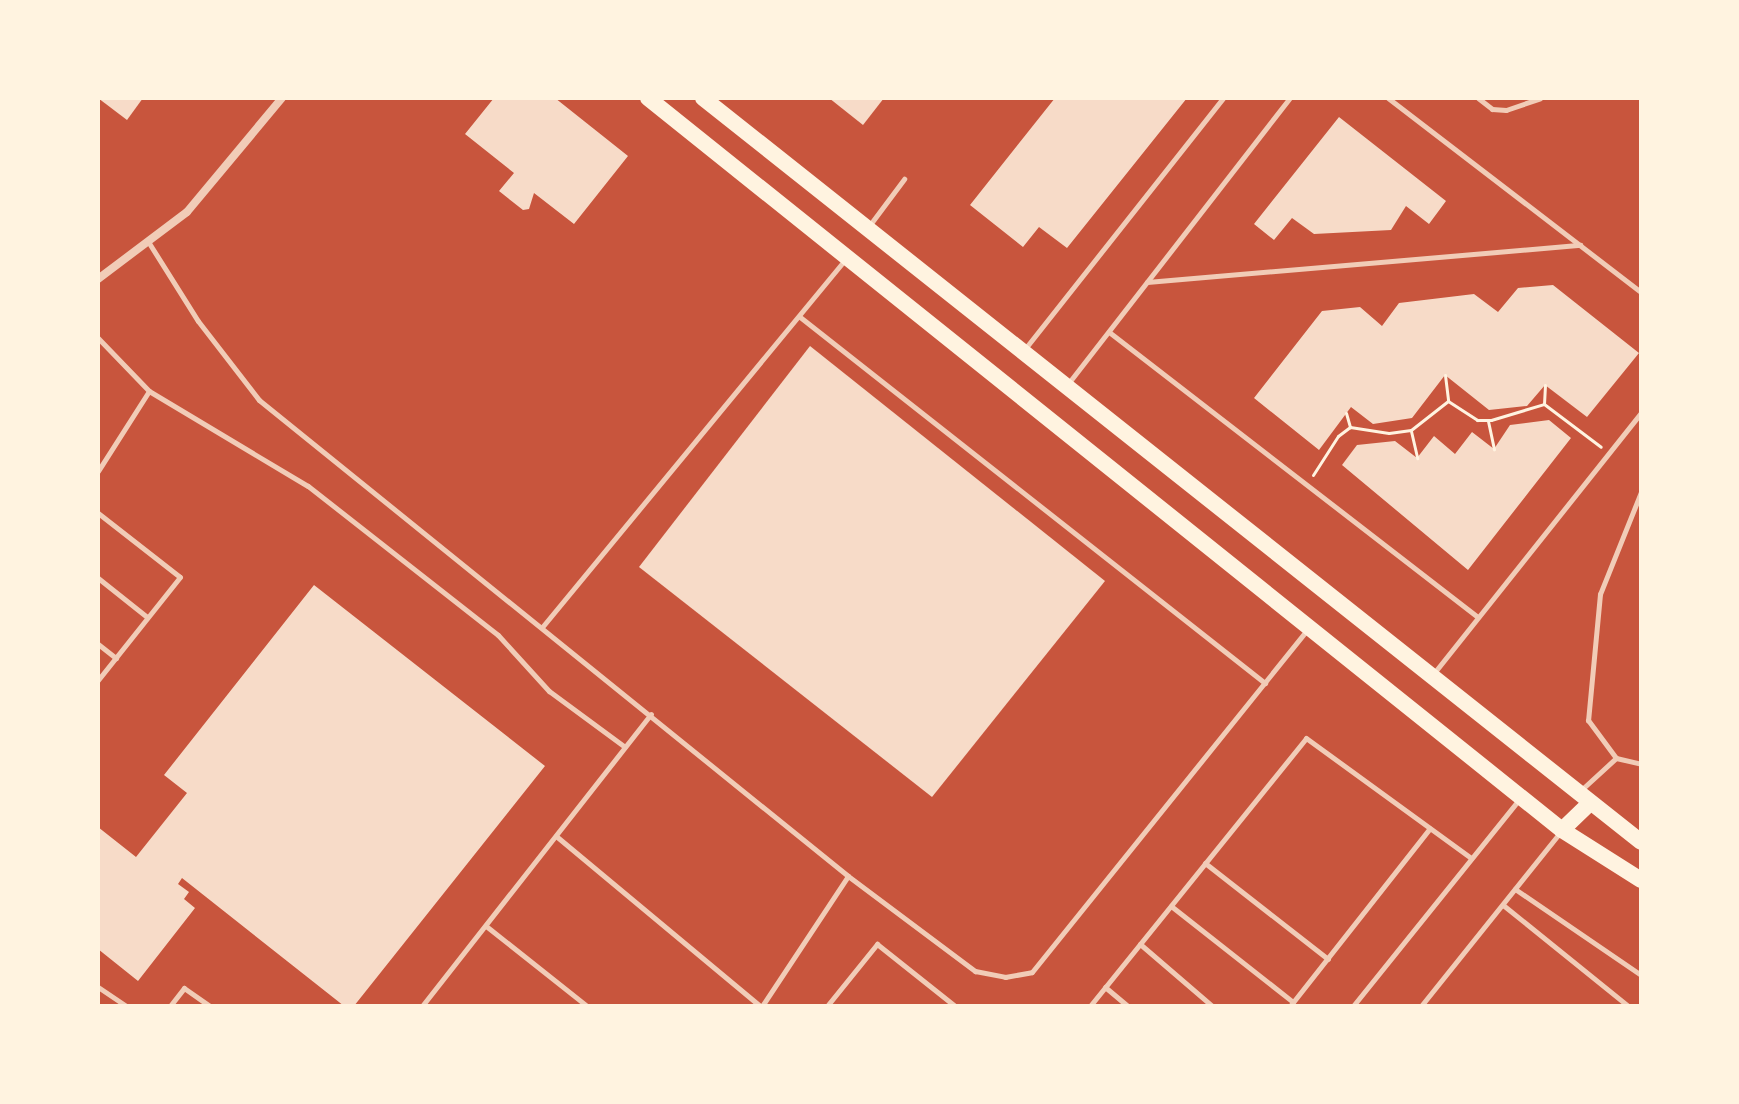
<!DOCTYPE html>
<style>
body{margin:0}
#map{position:relative;width:1739px;height:1104px;overflow:hidden;background:#c8553d;font-family:"Alegreya Sans",sans-serif}
div>[style]{position:absolute}
.building>*{inset:0;background:#f7dbc8}
.path>*{height:3px;margin:-1.5px;padding:0 1.5px;transform-origin:1.5px;border-radius:1.5px;background:#fff3e0}
.service>*{height:5px;margin:-2.5px;padding:0 2.5px;transform-origin:2.5px;border-radius:2.5px;background:#f1ccb7}
.minor>*{height:8px;margin:-4px;padding:0 4px;transform-origin:4px;border-radius:4px;background:#f1ccb7}
.secondary>*{height:16px;margin:-8px;padding:0 8px;transform-origin:8px;border-radius:8px;background:#fff3e0}
span{translate:-50% -50%;white-space:nowrap;text-align:center;line-height:1.15;-webkit-text-stroke:7px #fff3e0;paint-order:stroke}
.frame{position:absolute;inset:0;border:100px solid #fff3e0;pointer-events:none}
</style>
<div id="map">
<div class="building">
<i style="clip-path:polygon(98px 98px,143px 98px,127px 120px)"></i>
<i style="clip-path:polygon(494px 98px,555px 98px,628px 156px,574px 224px,534px 193px,529px 209px,523px 210px,499px 191px,514px 173px,465px 134px)"></i>
<i style="clip-path:polygon(829px 98px,884px 98px,863px 125px)"></i>
<i style="clip-path:polygon(1055px 98px,1187px 98px,1067px 248px,1039px 227px,1023px 247px,970px 205px)"></i>
<i style="clip-path:polygon(1339px 117px,1446px 201px,1429px 224px,1406px 206px,1391px 230px,1314px 234px,1292px 218px,1274px 240px,1254px 224px)"></i>
<i style="clip-path:polygon(1553px 285px,1639px 353px,1587px 417px,1545px 385px,1527px 406px,1489px 410px,1445px 375px,1412px 418px,1373px 424px,1351px 407px,1319px 450px,1254px 398px,1322px 311px,1360px 307px,1382px 326px,1399px 303px,1474px 294px,1498px 312px,1518px 288px)"></i>
<i style="clip-path:polygon(810px 346px,1105px 581px,932px 797px,639px 567px)"></i>
<i style="clip-path:polygon(1549px 420px,1571px 438px,1468px 570px,1342px 465px,1357px 445px,1395px 441px,1417px 458px,1434px 436px,1455px 454px,1472px 432px,1494px 449px,1510px 425px)"></i>
<i style="clip-path:polygon(314px 585px,545px 766px,354px 1006px,344px 1006px,182px 878px,178px 884px,189px 892px,184px 899px,195px 908px,138px 981px,98px 949px,98px 827px,136px 857px,187px 793px,164px 775px)"></i>
</div>
<div class="path">
<i style="left:1445px;top:375px;width:26px;rotate:83deg"></i>
<i style="left:1544px;top:404px;width:19px;rotate:-87deg"></i>
<i style="left:1346px;top:413px;width:15px;rotate:74deg"></i>
<i style="left:1488px;top:421px;width:29px;rotate:78deg"></i>
<i style="left:1411px;top:431px;width:28px;rotate:77deg"></i>
<i style="left:1313px;top:475px;width:46px;rotate:-57.3deg"></i>
<i style="left:1338px;top:436px;width:15px;rotate:-37deg"></i>
<i style="left:1350px;top:427px;width:39px;rotate:9deg"></i>
<i style="left:1389px;top:433px;width:22px;rotate:-8deg"></i>
<i style="left:1411px;top:430px;width:47px;rotate:-38.1deg"></i>
<i style="left:1448px;top:401px;width:35px;rotate:33deg"></i>
<i style="left:1477px;top:420px;width:14px"></i>
<i style="left:1491px;top:420px;width:55px;rotate:-16.8deg"></i>
<i style="left:1544px;top:404px;width:71px;rotate:37deg"></i>
</div>
<div class="service">
<i style="left:1388px;top:98px;width:319px;rotate:37.5deg"></i>
<i style="left:1478px;top:98px;width:18px;rotate:38deg"></i>
<i style="left:1492px;top:109px;width:14px;rotate:4deg"></i>
<i style="left:1506px;top:110px;width:36px;rotate:-19deg"></i>
<i style="left:869px;top:226px;width:59px;rotate:-53.3deg"></i>
<i style="left:149px;top:243px;width:92px;rotate:57.9deg"></i>
<i style="left:198px;top:321px;width:100px;rotate:52.3deg"></i>
<i style="left:259px;top:400px;width:757px;rotate:38.94deg"></i>
<i style="left:848px;top:876px;width:159px;rotate:36.8deg"></i>
<i style="left:975px;top:971px;width:31px;rotate:11deg"></i>
<i style="left:1005px;top:977px;width:27px;rotate:-10deg"></i>
<i style="left:1032px;top:972px;width:437px;rotate:-51.2deg"></i>
<i style="left:1147px;top:282px;width:435px;rotate:-4.9deg"></i>
<i style="left:800px;top:317px;width:592px;rotate:38.21deg"></i>
<i style="left:1109px;top:332px;width:466px;rotate:37.7deg"></i>
<i style="left:98px;top:338px;width:74px;rotate:46.1deg"></i>
<i style="left:149px;top:391px;width:95px;rotate:122.5deg"></i>
<i style="left:1024px;top:350px;width:321px;rotate:-51.7deg"></i>
<i style="left:1067px;top:385px;width:363px;rotate:-52.2deg"></i>
<i style="left:149px;top:391px;width:185px;rotate:30.9deg"></i>
<i style="left:308px;top:486px;width:241px;rotate:38.1deg"></i>
<i style="left:498px;top:635px;width:76px;rotate:47.7deg"></i>
<i style="left:549px;top:691px;width:94px;rotate:36.4deg"></i>
<i style="left:1641px;top:492px;width:110px;rotate:111.9deg"></i>
<i style="left:1600px;top:594px;width:127px;rotate:95.4deg"></i>
<i style="left:1588px;top:720px;width:47px;rotate:53.6deg"></i>
<i style="left:1616px;top:758px;width:26px;rotate:13deg"></i>
<i style="left:98px;top:513px;width:104px;rotate:38deg"></i>
<i style="left:180px;top:577px;width:132px;rotate:128.5deg"></i>
<i style="left:98px;top:578px;width:63px;rotate:38.5deg"></i>
<i style="left:543px;top:626px;width:475px;rotate:-50.5deg"></i>
<i style="left:98px;top:644px;width:23px;rotate:38deg"></i>
<i style="left:1434px;top:673px;width:332px;rotate:-51.5deg"></i>
<i style="left:1580px;top:791px;width:49px;rotate:-42.5deg"></i>
<i style="left:556px;top:836px;width:266px;rotate:39.8deg"></i>
<i style="left:1205px;top:863px;width:156px;rotate:38deg"></i>
<i style="left:1515px;top:889px;width:153px;rotate:34.3deg"></i>
<i style="left:1503px;top:905px;width:161px;rotate:38.9deg"></i>
<i style="left:1171px;top:906px;width:155px;rotate:38.2deg"></i>
<i style="left:486px;top:926px;width:129px;rotate:38.4deg"></i>
<i style="left:1140px;top:944px;width:95px;rotate:40.7deg"></i>
<i style="left:98px;top:987px;width:34px;rotate:34deg"></i>
<i style="left:1105px;top:987px;width:30px;rotate:40deg"></i>
<i style="left:170px;top:1006px;width:23px;rotate:-52deg"></i>
<i style="left:184px;top:988px;width:32px;rotate:35deg"></i>
<i style="left:422px;top:1006px;width:371px;rotate:-51.9deg"></i>
<i style="left:762px;top:1006px;width:156px;rotate:-56.5deg"></i>
<i style="left:827px;top:1006px;width:80px;rotate:-51.1deg"></i>
<i style="left:877px;top:944px;width:100px;rotate:38.5deg"></i>
<i style="left:1090px;top:1006px;width:344px;rotate:-51.1deg"></i>
<i style="left:1306px;top:738px;width:204px;rotate:36deg"></i>
<i style="left:1290px;top:1006px;width:226px;rotate:-51.8deg"></i>
<i style="left:1353px;top:1006px;width:267px;rotate:-51.2deg"></i>
<i style="left:1421px;top:1006px;width:221px;rotate:-51.3deg"></i>
</div>
<div class="minor">
<i style="left:98px;top:279px;width:111px;rotate:-37deg"></i>
<i style="left:187px;top:212px;width:148px;rotate:-50.2deg"></i>
</div>
<div class="secondary">
<i style="left:648px;top:98px;width:1171px;rotate:38.69deg"></i>
<i style="left:1562px;top:830px;width:93px;rotate:32.3deg"></i>
<i style="left:703px;top:98px;width:1197px;rotate:38.42deg"></i>
<i style="left:1562px;top:830px;width:36px;rotate:-44deg"></i>
</div>
<div class="frame"></div>
</div>
